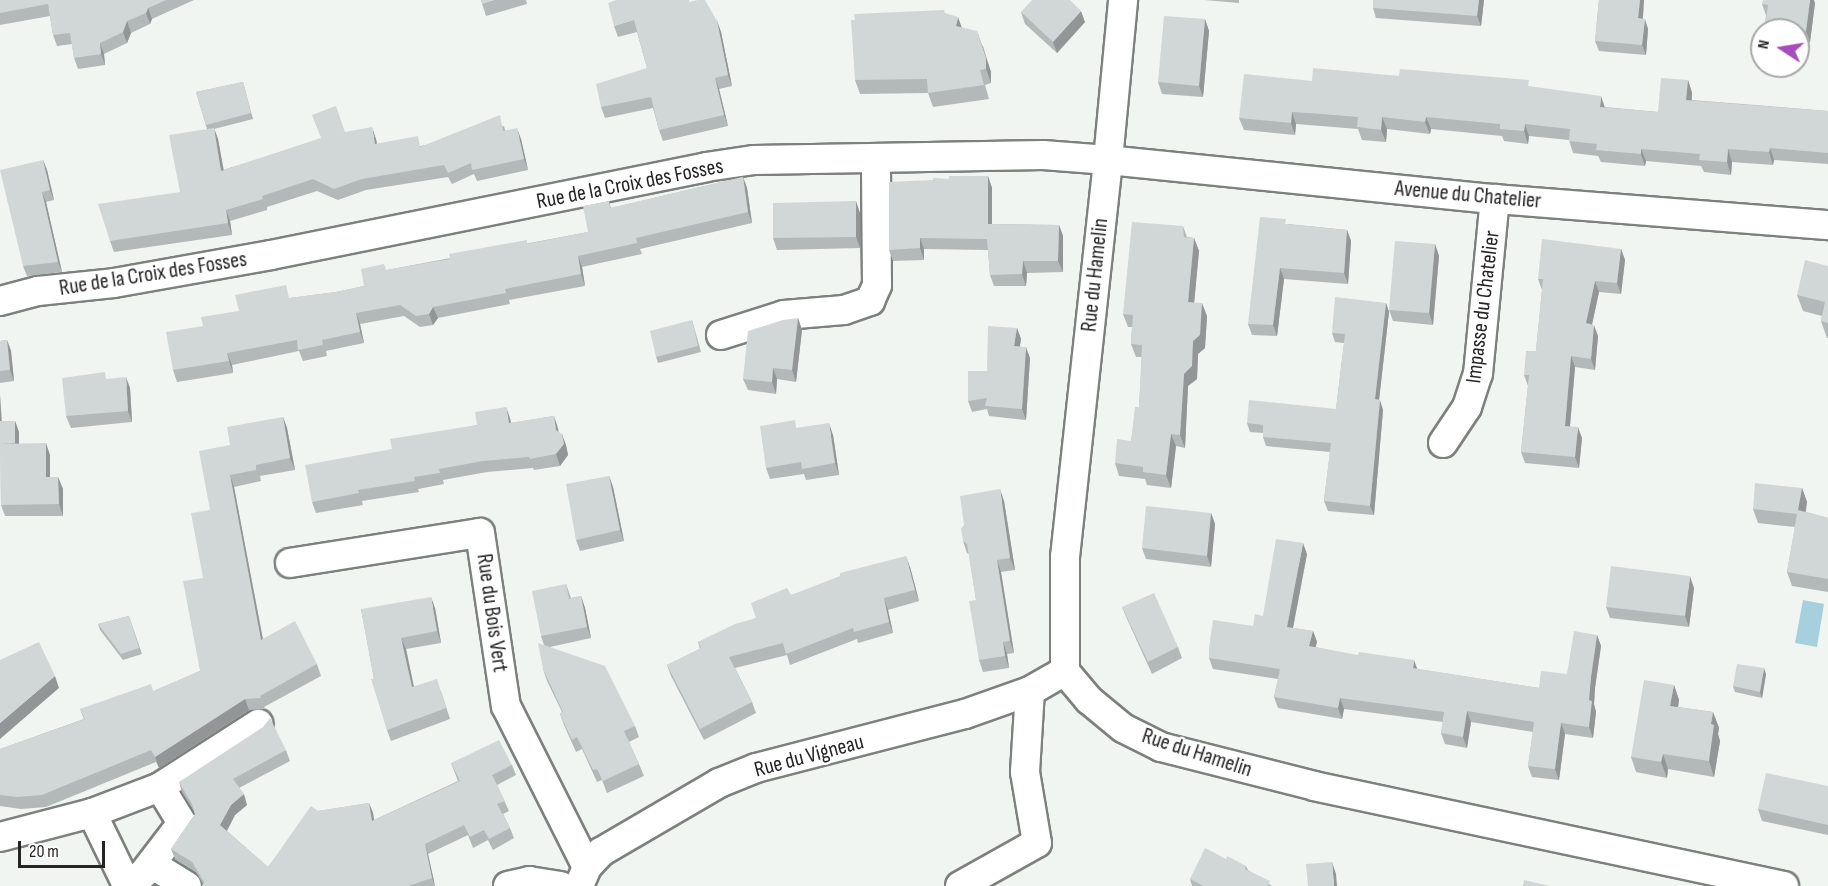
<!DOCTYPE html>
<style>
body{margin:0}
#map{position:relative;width:1828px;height:886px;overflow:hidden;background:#f0f5f1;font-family:"Sofia Sans Condensed",sans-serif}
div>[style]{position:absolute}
.water>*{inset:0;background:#a7d0de}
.roads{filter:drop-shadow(2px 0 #7d817e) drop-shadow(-2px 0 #7d817e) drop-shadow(0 2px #7d817e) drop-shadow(0 -2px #7d817e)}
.street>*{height:28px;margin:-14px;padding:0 14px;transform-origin:14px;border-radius:14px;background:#fff}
.wall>*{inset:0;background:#b3b9b8}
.shaded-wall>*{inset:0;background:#929696}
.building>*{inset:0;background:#d0d7d6}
span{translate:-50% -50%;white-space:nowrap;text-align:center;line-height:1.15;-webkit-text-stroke:4.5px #fff;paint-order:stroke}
.street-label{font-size:22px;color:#232423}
.north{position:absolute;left:1750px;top:18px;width:60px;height:60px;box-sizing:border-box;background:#fff;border:2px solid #a7a7a7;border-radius:50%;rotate:282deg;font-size:16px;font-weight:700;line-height:24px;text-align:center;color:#232423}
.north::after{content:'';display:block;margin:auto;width:21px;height:27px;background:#a54ebb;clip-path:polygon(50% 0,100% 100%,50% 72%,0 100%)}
.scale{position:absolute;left:18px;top:841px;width:87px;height:27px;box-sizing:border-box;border:3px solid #232423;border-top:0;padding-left:8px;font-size:18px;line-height:21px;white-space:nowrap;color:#232423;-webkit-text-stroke:4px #fff;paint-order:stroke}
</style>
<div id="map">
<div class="water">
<i style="clip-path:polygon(1803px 600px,1824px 604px,1817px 647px,1795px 643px)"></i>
</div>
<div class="roads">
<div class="street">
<i style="left:0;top:301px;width:39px;rotate:-15deg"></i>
<i style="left:38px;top:291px;width:76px;rotate:-6deg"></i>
<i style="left:114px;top:283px;width:159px;rotate:-10.1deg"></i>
<i style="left:271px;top:255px;width:444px;rotate:-11.4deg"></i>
<i style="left:706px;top:167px;width:49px;rotate:-8.3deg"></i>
<i style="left:754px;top:160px;width:289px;rotate:-1deg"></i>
<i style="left:1043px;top:155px;width:65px;rotate:4.4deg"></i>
<i style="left:1108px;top:160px;width:161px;rotate:-84.6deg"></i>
<i style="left:721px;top:335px;width:66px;rotate:-17.6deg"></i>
<i style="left:784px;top:315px;width:60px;rotate:-4.8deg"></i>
<i style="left:844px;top:310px;width:28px;rotate:-19deg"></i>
<i style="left:870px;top:301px;width:17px;rotate:-66deg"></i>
<i style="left:877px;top:285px;width:126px;rotate:-90.5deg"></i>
<i style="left:1443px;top:443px;width:43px;rotate:-56.3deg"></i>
<i style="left:1467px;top:407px;width:35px;rotate:-72deg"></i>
<i style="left:1478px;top:374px;width:176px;rotate:-84.5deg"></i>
<i style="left:290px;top:563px;width:192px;rotate:-9deg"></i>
<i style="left:480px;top:533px;width:175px;rotate:81.5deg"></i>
<i style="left:506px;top:706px;width:180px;rotate:63.3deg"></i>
<i style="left:160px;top:787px;width:117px;rotate:-32.7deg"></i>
<i style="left:92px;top:813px;width:80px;rotate:64.1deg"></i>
<i style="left:0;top:837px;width:95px;rotate:-14.6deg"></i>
<i style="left:92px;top:813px;width:73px;rotate:-20.9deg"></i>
<i style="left:160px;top:787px;width:42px;rotate:58.6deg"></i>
<i style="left:182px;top:823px;width:64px;rotate:127.4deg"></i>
<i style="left:143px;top:874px;width:21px;rotate:145deg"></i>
<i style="left:151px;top:864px;width:42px;rotate:31.4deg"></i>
<i style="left:508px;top:886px;width:22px;rotate:-13deg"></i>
<i style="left:529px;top:881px;width:32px;rotate:9deg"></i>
<i style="left:579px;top:886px;width:21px;rotate:-67deg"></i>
<i style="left:587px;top:867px;width:21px;rotate:-47deg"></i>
<i style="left:601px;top:852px;width:137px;rotate:-30.3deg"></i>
<i style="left:719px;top:783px;width:40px;rotate:-22deg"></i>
<i style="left:756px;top:768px;width:216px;rotate:-14.5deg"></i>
<i style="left:965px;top:714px;width:69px;rotate:-19.5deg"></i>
<i style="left:1030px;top:691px;width:40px;rotate:-29.7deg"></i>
<i style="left:960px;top:886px;width:88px;rotate:-29.2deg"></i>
<i style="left:1037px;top:843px;width:72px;rotate:-99.6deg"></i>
<i style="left:1025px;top:772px;width:81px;rotate:-86.5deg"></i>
<i style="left:1784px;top:886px;width:480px;rotate:-168deg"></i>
<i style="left:1315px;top:786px;width:159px;rotate:-165.8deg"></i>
<i style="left:1161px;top:747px;width:42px;rotate:-153.4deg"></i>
<i style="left:1123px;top:728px;width:44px;rotate:-140.5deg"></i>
<i style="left:1089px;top:700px;width:38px;rotate:-130deg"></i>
<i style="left:1065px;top:671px;width:114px;rotate:-90deg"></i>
<i style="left:1065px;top:557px;width:399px;rotate:-83.8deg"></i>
<i style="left:1108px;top:160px;width:389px;rotate:5.8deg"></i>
<i style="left:1495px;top:199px;width:334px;rotate:4.5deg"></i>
</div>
</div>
<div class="wall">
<i style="clip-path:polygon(0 0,194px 0,152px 19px,150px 24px,131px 33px,127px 43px,104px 54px,105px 65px,78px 69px,74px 58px,72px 44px,57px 46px,53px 35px,50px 16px,0 25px)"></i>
<i style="clip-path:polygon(481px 0,526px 0,527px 4px,486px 16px)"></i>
<i style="clip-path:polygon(1204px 0,1239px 0,1239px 3px)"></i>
<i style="clip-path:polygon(1484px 0,1481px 26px,1376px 18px,1373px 8px)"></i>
<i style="clip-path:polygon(1599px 0,1644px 0,1643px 18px,1648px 29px,1646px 55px,1599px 51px,1595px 41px)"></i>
<i style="clip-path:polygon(690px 2px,717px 21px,721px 32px,732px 86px,719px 89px,728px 126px,663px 141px,659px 130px,653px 108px,605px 118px,601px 107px,647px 68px,637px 32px,618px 37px,614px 26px)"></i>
<i style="clip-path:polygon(1815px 3px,1810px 42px,1798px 41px,1798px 30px,1766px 30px,1765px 26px,1766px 15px,1762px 4px)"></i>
<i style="clip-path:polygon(1021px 12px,1085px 22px,1057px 53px,1025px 24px)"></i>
<i style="clip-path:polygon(946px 14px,983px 46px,991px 72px,991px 83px,985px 85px,989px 99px,933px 107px,928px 93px,860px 94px,855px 80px)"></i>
<i style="clip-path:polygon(1205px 19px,1209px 31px,1203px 97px,1162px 94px,1158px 82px)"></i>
<i style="clip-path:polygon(1399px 76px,1531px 87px,1605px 107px,1658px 112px,1688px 80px,1692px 93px,1692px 100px,1828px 111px,1828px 164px,1774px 160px,1773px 165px,1732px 162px,1731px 175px,1704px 172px,1701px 166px,1646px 161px,1645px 166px,1601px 162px,1598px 156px,1573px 153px,1569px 140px,1529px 136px,1528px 144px,1504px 141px,1502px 136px,1431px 129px,1430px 134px,1387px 129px,1386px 142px,1362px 140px,1358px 129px,1296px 124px,1295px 135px,1244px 130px,1239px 118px,1312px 81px)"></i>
<i style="clip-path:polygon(243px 82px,253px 119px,214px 129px,218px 139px,223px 170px,345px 132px,376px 139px,377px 144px,421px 146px,504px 126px,505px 130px,521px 139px,528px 170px,477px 181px,474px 174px,452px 184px,448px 177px,366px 190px,338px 200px,317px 191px,267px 207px,267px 210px,230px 221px,232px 235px,114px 252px,110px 241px,180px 192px,207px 129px,196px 92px)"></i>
<i style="clip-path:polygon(43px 160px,47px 170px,54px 200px,46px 202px,62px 272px,27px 276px,23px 266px)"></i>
<i style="clip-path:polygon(988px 176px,992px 188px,992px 224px,1059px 225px,1063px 236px,1063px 272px,1027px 273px,1026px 286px,994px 286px,990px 275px,988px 250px,924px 249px,924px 260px,893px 261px,889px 250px,933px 180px)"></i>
<i style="clip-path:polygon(743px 177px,747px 188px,752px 223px,640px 249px,642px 254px,582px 267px,585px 286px,509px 300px,510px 304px,438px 318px,433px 325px,420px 327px,404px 316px,360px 324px,364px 343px,326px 351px,327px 356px,303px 361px,299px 351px,232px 365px,233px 373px,177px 382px,173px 370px,203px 326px,239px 311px,290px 298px,336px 292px,364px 286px,387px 270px,588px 232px,609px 201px,611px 208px)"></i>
<i style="clip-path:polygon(860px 213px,860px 248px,777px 250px,773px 238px)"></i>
<i style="clip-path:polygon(1288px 224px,1347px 230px,1351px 241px,1348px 284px,1284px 279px,1277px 336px,1252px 335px,1248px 324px)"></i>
<i style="clip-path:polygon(1183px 226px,1187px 237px,1194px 238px,1199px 251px,1194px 303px,1207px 316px,1205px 348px,1198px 354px,1197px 379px,1188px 386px,1185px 448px,1176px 446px,1171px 488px,1147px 485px,1145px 479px,1119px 476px,1115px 463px,1131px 441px,1139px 407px,1142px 357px,1136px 357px,1131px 344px,1132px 327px,1128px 327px,1123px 314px)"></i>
<i style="clip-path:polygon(1435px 244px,1439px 256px,1433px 325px,1393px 321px,1389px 310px)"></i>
<i style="clip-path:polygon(1621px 249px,1625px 260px,1621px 294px,1599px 292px,1592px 324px,1598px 336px,1595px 370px,1575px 367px,1570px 426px,1582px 438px,1579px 468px,1525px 463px,1521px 452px,1528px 386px,1524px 375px,1536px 351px,1542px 290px,1538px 279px)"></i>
<i style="clip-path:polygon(1828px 266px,1828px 338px,1827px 338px,1821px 321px,1822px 316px,1803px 311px,1797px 295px)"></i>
<i style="clip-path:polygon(1386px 303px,1389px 312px,1379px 400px,1383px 410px,1374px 515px,1328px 511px,1324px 501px,1330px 452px,1266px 446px,1263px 437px,1263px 433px,1250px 432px,1247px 423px,1336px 409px,1344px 343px,1335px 342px,1332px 333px)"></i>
<i style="clip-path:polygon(798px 318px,802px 330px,796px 382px,777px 379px,776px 394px,748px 390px,743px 379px)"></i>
<i style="clip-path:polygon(692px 320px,701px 352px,658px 363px,656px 357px)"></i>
<i style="clip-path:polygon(1017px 328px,1021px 339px,1020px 346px,1030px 358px,1026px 420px,989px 416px,987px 409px,972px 412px,968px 401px,987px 371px)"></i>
<i style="clip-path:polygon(7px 340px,11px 351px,14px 381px,0 383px,0 341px)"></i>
<i style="clip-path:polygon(108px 379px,130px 388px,132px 422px,71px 428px,66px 416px)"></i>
<i style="clip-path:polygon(0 395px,2px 421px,15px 421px,19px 432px,19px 444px,50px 455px,50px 477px,58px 477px,63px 489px,63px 516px,5px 516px,1px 505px)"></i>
<i style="clip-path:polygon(554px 416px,558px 432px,566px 445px,568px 455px,560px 466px,534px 470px,533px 468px,487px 472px,443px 480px,444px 484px,418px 489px,419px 492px,362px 501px,363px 505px,316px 513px,312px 502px,392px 449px,477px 425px,510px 418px,511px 423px)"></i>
<i style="clip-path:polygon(283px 417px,287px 428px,295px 470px,260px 476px,261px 481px,234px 487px,263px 639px,317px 664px,321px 676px,264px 707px,265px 709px,249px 710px,159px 768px,156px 762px,46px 807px,21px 809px,0 806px,0 749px,84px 719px,80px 709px,154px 691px,200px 671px,203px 578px,210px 510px,230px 445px)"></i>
<i style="clip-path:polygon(833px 435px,839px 475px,806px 480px,804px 474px,770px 479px,766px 468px)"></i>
<i style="clip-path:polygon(609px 476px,613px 487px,624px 541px,580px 551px,576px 540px)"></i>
<i style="clip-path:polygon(1802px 488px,1807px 502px,1806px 512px,1828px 518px,1828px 592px,1792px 586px,1787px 572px,1795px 527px,1758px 523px,1753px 509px)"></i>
<i style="clip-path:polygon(1004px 501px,1015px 570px,1001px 572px,1014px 653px,1007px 654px,1009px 668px,983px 672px,979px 660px,976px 600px,969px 554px,967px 553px,963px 541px)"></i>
<i style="clip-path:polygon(1211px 513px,1215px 524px,1211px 567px,1146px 559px,1142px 548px)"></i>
<i style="clip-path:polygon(1307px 554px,1293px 628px,1313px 631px,1317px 642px,1315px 647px,1417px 669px,1539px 688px,1567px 674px,1597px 635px,1601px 646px,1595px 688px,1594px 704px,1596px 712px,1593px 738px,1565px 734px,1559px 780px,1532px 777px,1528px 766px,1533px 732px,1471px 722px,1467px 748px,1445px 744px,1441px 733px,1443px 722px,1344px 709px,1342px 719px,1278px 708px,1274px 697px,1278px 679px,1213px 669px,1209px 658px,1253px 626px,1263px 616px)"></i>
<i style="clip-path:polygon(910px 567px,919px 601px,888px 610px,893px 633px,858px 643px,857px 639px,790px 665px,787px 655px,735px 668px,752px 702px,756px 713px,704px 740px,671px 676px,667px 665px,700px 649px,698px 642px,756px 618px,791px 595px)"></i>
<i style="clip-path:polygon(566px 584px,571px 598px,581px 596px,585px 608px,591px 638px,550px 647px,635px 726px,639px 737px,629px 742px,639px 764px,644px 776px,607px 793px,602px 780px,597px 782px,582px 749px,576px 752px,564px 725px,560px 714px,562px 712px,547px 681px,543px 669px,544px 645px,541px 636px)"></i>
<i style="clip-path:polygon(1694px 588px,1689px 627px,1610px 618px,1606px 607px)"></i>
<i style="clip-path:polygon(1122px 607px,1178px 647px,1182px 658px,1152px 674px,1127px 619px)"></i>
<i style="clip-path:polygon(435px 608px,441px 643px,406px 649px,414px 686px,441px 691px,450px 719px,391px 741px,387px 730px,374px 679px,361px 609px)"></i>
<i style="clip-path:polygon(129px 616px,142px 654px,123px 660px,100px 630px,98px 624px)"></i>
<i style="clip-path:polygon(1766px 674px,1762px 698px,1735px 692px,1733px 686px)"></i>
<i style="clip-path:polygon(1674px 685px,1679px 700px,1678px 707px,1713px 712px,1719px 728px,1718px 734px,1720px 741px,1714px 777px,1668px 769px,1667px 778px,1636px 772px,1631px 757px)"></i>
<i style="clip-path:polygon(286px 750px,290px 761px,239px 788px,247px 805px,235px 815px,227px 831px,268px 867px,318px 811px,369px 803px,373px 813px,374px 820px,458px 781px,451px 763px,512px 765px,516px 775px,497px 785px,509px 811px,503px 814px,510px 828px,514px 838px,493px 850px,488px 840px,473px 848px,468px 835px,428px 854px,435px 886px,202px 886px,203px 884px,196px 872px,175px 859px,171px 849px,195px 814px,194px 811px,182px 792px,179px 782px)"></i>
<i style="clip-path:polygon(1828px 786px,1828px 835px,1762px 821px,1758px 809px)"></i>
<i style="clip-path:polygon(1226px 859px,1246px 866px,1248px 870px,1272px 886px,1192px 886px,1190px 879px)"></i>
</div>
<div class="shaded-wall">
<i style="clip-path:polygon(1479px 0,1484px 0,1481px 26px,1477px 16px)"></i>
<i style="clip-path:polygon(1640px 0,1644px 0,1642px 29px,1638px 18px)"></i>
<i style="clip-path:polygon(1810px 0,1814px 0,1815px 3px,1810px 42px,1806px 31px)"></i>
<i style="clip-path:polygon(148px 8px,152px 19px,150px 24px,146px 13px)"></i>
<i style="clip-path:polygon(1081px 11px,1085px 22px,1057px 53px,1053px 42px)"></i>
<i style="clip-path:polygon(958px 17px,963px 31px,956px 26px)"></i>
<i style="clip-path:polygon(1205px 19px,1209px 31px,1203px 97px,1199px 86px)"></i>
<i style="clip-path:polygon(1645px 19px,1648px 29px,1646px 55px,1642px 45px)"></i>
<i style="clip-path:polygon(127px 21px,131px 33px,127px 43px,123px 32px)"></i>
<i style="clip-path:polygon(717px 21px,721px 32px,732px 86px,728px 75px)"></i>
<i style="clip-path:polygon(977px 31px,991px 72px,991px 83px,986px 69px)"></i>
<i style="clip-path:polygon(100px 43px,104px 54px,105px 65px,101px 54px)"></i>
<i style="clip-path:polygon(715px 78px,719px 89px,728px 126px,724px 115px)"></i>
<i style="clip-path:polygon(1688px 80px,1692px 93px,1691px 112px,1686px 100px)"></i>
<i style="clip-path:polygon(1601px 96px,1605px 108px,1600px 107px)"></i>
<i style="clip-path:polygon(1292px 112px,1296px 124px,1295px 135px,1291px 123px)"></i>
<i style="clip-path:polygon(1382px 117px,1387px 129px,1386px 142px,1381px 130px)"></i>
<i style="clip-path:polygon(1426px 117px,1431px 129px,1430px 134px,1425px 122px)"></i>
<i style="clip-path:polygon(1525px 124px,1529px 136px,1528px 144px,1524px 131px)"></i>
<i style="clip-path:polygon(372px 127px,376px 139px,379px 155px,375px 144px)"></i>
<i style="clip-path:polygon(214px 128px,218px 139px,226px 182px,221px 171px)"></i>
<i style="clip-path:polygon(517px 128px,521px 139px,528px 170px,524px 159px)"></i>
<i style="clip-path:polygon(1770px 148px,1774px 160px,1773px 165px,1769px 152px)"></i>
<i style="clip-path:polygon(1641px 149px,1646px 161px,1645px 166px,1641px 154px)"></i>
<i style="clip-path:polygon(1728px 149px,1732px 162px,1731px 175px,1727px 162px)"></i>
<i style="clip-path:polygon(43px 160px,47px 170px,54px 200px,50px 190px)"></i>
<i style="clip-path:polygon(988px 176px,992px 188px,992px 235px,988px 224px)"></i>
<i style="clip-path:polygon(743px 177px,747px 188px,752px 223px,748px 212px)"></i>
<i style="clip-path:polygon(42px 192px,46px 202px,62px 272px,58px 262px)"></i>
<i style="clip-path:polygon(856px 201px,860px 213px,860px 248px,856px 237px)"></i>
<i style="clip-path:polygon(226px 210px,230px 221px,232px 235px,228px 223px)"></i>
<i style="clip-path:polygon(1059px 225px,1063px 236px,1063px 272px,1058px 261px)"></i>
<i style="clip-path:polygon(1347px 230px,1351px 241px,1348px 284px,1344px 273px)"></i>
<i style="clip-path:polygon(920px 238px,924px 249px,924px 260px,920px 248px)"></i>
<i style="clip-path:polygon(1194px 238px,1199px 251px,1193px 315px,1188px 302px)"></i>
<i style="clip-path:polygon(1435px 244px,1439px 256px,1433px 325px,1429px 313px)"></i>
<i style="clip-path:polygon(1621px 249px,1625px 260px,1621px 294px,1617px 283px)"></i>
<i style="clip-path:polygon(578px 256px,582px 267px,585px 286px,581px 274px)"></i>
<i style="clip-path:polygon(1023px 261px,1027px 273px,1026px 286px,1022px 274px)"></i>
<i style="clip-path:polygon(1280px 268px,1284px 279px,1277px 336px,1273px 325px)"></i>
<i style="clip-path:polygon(1595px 281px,1599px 292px,1590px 334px,1586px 323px)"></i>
<i style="clip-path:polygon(1202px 303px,1207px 316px,1205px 348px,1198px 354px,1197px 379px,1188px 386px,1185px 448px,1180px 435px,1184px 374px,1193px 341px)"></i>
<i style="clip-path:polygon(1386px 303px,1389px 312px,1378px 409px,1375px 399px)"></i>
<i style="clip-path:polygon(433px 307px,438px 318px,433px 325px,429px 314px)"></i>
<i style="clip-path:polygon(356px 313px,360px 324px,364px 343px,360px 332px)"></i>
<i style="clip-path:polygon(798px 318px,802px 330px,796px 382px,792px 370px)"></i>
<i style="clip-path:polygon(1594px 325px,1598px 336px,1595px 370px,1591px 359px)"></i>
<i style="clip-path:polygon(1017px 328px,1021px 339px,1018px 356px,1014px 346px)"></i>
<i style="clip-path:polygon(7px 340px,11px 351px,14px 381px,10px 370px)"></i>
<i style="clip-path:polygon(1026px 347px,1030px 358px,1026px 420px,1022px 409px)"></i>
<i style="clip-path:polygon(227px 353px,232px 365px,233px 373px,229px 361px)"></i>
<i style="clip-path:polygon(1571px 356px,1575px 367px,1569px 437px,1565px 426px)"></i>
<i style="clip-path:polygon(773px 368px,777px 379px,776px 394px,772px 382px)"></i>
<i style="clip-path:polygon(126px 377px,130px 388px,132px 422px,128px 411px)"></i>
<i style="clip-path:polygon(0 395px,2px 433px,0 426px)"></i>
<i style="clip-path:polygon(1380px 400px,1383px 410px,1374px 515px,1370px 506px)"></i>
<i style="clip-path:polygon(506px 407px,510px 418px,513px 435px,509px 423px)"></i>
<i style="clip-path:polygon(554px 416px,558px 428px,560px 441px,556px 430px)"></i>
<i style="clip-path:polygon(283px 417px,287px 428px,295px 470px,290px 458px)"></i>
<i style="clip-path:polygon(15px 421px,19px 432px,19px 454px,15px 443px)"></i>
<i style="clip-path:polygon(829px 423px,833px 435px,839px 475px,835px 463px)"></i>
<i style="clip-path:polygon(1578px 427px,1582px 438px,1579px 468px,1575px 457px)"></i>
<i style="clip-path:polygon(562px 434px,566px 445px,568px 455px,560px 466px,556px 454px)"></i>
<i style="clip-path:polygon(1171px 434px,1176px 446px,1171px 488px,1166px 475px)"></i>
<i style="clip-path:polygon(46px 443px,50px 455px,50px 488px,46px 477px)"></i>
<i style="clip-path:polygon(230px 475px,234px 487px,265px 651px,261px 640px)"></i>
<i style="clip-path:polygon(609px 476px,613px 487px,624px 541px,620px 530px)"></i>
<i style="clip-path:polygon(58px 477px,63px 489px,63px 516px,59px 504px)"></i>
<i style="clip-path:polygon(1802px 488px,1807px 502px,1803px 524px,1798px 510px)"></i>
<i style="clip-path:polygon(1000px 489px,1004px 501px,1015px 570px,1010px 558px)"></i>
<i style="clip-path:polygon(1211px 513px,1215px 524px,1211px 567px,1207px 556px)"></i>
<i style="clip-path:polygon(1303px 543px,1307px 554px,1291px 638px,1287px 627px)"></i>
<i style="clip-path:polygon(906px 556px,910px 567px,919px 601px,915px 590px)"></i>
<i style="clip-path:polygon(997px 560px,1001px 572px,1014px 653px,1010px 641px)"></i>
<i style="clip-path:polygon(1690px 576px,1694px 588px,1689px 627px,1685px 616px)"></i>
<i style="clip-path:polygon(581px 596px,585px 608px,591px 638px,587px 627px)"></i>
<i style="clip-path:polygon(431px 597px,435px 608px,441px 643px,437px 631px)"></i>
<i style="clip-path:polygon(884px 598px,888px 610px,893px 633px,889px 622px)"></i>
<i style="clip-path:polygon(1313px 631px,1317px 642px,1313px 657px,1309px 646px)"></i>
<i style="clip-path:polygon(1597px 635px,1601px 646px,1595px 688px,1594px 704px,1596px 712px,1593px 738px,1589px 727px,1589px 700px,1591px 677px)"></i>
<i style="clip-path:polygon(401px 638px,406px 649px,416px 699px,412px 687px)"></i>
<i style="clip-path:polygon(1003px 642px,1007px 654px,1009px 668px,1005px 656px)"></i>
<i style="clip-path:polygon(1414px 660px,1418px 671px,1413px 668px)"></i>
<i style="clip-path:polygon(1764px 668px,1766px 674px,1762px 698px,1760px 692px)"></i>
<i style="clip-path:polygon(55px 676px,59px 688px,0 739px,0 723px)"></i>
<i style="clip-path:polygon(1674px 685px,1679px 700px,1676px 721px,1670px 706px)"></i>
<i style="clip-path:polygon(1340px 698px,1344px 709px,1342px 719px,1338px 708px)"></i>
<i style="clip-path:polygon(245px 699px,249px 710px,159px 768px,155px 757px)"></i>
<i style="clip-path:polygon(1467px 711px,1471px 722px,1467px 748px,1463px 737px)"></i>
<i style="clip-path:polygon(1713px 712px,1719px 728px,1718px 734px,1720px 741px,1714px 777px,1709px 761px,1711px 724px)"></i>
<i style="clip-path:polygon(1561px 723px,1565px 734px,1559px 780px,1555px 769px)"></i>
<i style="clip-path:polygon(1663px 754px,1668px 769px,1667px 778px,1661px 762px)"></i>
<i style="clip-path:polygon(244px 794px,247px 805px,235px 815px,224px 836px,220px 825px,231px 805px)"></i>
<i style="clip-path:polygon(369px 803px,373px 813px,376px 832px,372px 821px)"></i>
<i style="clip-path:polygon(425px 844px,428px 854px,435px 886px,432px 878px)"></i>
<i style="clip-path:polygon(1332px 862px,1336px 874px,1337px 886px,1334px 886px)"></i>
</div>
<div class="building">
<i style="clip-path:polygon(0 0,166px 0,148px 8px,146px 13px,127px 21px,123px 32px,100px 43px,101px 54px,74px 58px,70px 33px,53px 35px,48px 4px,0 13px)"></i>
<i style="clip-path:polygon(481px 0,495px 0,482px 4px)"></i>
<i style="clip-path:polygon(616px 0,689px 0,689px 2px,698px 0,705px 0,717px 21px,728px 75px,715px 78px,724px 115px,659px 130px,651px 97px,601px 107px,596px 84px,647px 68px,634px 20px,614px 26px,608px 3px)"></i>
<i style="clip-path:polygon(1032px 0,1070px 0,1081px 11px,1053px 42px,1021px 12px)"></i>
<i style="clip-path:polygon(1373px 0,1479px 0,1477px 16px,1373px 8px)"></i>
<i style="clip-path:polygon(1599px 0,1640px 0,1638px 18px,1645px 19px,1642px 45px,1595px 41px)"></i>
<i style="clip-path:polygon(1763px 0,1810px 0,1806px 31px,1765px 26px,1768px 5px,1762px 4px)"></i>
<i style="clip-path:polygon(944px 10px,945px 13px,958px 17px,956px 26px,977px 31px,986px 58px,986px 69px,980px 70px,984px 85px,928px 93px,927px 79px,855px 80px,851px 20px,855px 20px,854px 14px)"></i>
<i style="clip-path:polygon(1164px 16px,1205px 19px,1199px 86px,1158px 82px)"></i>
<i style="clip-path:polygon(1313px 68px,1399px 76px,1400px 69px,1529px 80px,1528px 86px,1601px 96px,1600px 107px,1658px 112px,1661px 78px,1688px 80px,1686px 100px,1828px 111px,1828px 153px,1770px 148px,1769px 152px,1728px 149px,1727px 162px,1699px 160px,1700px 154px,1641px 149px,1641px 154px,1596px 150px,1597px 144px,1569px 141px,1570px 129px,1525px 124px,1524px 131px,1500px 129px,1500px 124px,1426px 117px,1425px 122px,1382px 117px,1381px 130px,1357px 127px,1358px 117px,1322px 114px,1292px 112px,1291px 123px,1239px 118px,1244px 74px,1312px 81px)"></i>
<i style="clip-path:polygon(243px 82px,251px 113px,206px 125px,196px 92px)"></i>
<i style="clip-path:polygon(336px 106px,345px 132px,372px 127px,375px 144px,418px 136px,420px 147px,500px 115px,503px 131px,517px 128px,524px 159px,472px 170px,471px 163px,448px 173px,444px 165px,362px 179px,334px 189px,313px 179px,262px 196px,263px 199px,226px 210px,228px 223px,110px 241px,98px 204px,180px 192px,169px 135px,214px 128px,221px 171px,321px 138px,312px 115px)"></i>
<i style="clip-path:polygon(43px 160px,50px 190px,42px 192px,58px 262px,23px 266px,0 170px)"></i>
<i style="clip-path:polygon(949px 176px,988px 176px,988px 224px,1059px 225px,1058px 261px,1023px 261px,1022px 274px,990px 275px,987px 239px,920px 238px,920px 248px,889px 250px,889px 182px,933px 180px,933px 178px,949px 179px)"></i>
<i style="clip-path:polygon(743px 177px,748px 212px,636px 238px,637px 243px,578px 256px,581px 274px,505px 289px,506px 293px,433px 307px,429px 314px,416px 316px,400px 305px,356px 313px,360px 332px,322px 340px,323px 345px,298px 350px,297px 340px,227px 353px,229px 361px,173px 370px,166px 332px,203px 326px,201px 317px,239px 311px,235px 295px,286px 285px,289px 298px,336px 292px,364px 286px,361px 269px,384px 264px,386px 270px,450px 259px,449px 254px,527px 240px,527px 244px,588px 232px,583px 206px,609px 201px,610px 208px)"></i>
<i style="clip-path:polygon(856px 201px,856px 237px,773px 238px,773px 203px)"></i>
<i style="clip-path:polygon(1260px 217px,1286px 219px,1285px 224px,1347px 230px,1344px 273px,1280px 268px,1273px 325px,1248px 324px)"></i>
<i style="clip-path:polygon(1132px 222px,1183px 226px,1184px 237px,1194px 238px,1188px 302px,1202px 303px,1200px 335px,1193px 341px,1192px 366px,1184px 374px,1180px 435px,1171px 434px,1166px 475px,1143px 472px,1143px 467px,1115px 463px,1117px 439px,1131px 441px,1135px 407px,1139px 407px,1142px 345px,1131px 344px,1133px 315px,1123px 314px)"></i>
<i style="clip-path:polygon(1542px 239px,1621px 249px,1617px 283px,1595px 281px,1586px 323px,1594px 325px,1591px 359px,1571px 356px,1565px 426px,1578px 427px,1575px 457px,1521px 452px,1529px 375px,1524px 375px,1526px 351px,1536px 351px,1543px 279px,1538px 279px)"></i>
<i style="clip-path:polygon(1395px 241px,1435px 244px,1429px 313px,1389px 310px)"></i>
<i style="clip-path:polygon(1805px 260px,1828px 266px,1828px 323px,1821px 321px,1825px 302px,1797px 295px)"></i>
<i style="clip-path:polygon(1335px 297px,1386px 303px,1375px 399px,1380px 400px,1370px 506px,1324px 501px,1331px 443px,1263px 437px,1263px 425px,1247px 423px,1249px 400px,1336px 409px,1345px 334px,1332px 333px)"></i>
<i style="clip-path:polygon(798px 318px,792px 370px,773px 368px,772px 382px,743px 379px,748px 331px,783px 320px)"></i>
<i style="clip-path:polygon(692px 320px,698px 346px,656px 357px,650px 331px)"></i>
<i style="clip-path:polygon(988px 326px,1017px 328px,1014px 346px,1026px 347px,1022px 409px,985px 406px,987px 398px,968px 401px,968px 371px,987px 371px)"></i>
<i style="clip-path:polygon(7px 340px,10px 370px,0 371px,0 341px)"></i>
<i style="clip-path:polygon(105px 372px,106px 379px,126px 377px,128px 411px,66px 416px,62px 378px)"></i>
<i style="clip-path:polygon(506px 407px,509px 423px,554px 416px,556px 430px,562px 434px,564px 444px,556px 454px,530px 459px,529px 457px,483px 461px,439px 469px,440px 473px,414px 477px,415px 481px,358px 490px,359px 493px,312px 502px,305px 465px,392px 449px,390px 439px,477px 425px,475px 412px)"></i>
<i style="clip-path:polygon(283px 417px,290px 458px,256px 465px,256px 470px,230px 475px,261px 640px,295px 621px,317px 664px,260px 696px,261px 698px,245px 699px,155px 757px,151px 750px,42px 795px,17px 797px,0 795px,0 749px,85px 719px,80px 709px,151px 684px,153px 691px,200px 671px,183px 581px,203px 578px,191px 513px,210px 510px,199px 451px,230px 445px,227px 427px)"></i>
<i style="clip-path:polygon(795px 420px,796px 428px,829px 423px,835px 463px,802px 469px,801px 462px,766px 468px,760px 426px)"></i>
<i style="clip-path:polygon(0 421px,15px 421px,15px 443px,0 444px)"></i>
<i style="clip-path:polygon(46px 443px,46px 477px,58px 477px,59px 504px,1px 505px,0 444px)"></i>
<i style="clip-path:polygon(609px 476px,620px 530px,576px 540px,566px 484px)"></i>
<i style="clip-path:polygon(1755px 483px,1802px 488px,1798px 510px,1828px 518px,1828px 579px,1787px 572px,1797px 514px,1753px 509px)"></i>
<i style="clip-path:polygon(1000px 489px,1010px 558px,997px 560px,1010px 641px,1003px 642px,1005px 656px,979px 660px,969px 601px,976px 600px,967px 544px,963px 541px,961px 529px,964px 525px,960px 496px)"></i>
<i style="clip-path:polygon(1146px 506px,1211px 513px,1207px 556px,1142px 548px)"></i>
<i style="clip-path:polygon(1276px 539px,1303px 543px,1287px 627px,1313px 631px,1309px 646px,1358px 655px,1359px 652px,1414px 660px,1413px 668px,1539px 688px,1541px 671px,1567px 674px,1574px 631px,1597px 635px,1591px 677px,1589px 700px,1592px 701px,1589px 727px,1561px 723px,1555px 769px,1528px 766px,1534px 722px,1467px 711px,1463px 737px,1441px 733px,1444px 712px,1340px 698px,1338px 708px,1274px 697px,1280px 669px,1209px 658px,1209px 648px,1213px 620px,1253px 626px,1255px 614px,1263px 616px)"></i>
<i style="clip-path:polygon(906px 556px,915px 590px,884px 598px,889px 622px,854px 632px,853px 628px,786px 654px,783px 643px,729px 657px,752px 702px,700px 729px,667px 665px,701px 648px,698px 642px,735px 624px,756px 618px,751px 603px,787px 588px,791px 595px,840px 576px,840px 573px)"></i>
<i style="clip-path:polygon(1611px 566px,1690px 576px,1685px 616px,1606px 607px)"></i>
<i style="clip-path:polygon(566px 584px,569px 599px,581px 596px,587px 627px,541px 636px,532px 591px)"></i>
<i style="clip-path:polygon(1154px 593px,1178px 647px,1148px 662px,1122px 607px)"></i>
<i style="clip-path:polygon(431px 597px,437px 631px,401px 638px,412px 687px,437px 679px,446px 708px,387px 730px,371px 679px,374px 679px,361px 609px)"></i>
<i style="clip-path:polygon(129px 616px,139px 648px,121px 654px,98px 624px)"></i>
<i style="clip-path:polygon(39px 642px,55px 676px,0 723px,0 660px)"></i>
<i style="clip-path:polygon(538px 643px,605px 666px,635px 726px,624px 731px,639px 764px,603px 781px,597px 769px,593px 770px,577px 737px,572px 740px,560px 714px,563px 712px,543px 669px)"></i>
<i style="clip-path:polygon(1737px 664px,1764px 668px,1760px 692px,1733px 686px)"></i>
<i style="clip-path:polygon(1644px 680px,1674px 685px,1670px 706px,1713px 712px,1711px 724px,1714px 725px,1709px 761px,1663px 754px,1661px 762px,1631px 757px)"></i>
<i style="clip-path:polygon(270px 718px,286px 750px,233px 779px,244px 794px,231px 805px,220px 825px,268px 867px,311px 806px,318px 811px,369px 803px,372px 821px,460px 781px,451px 763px,499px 740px,512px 765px,492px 775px,505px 801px,497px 804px,510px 828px,489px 839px,484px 830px,470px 837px,464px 825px,425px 844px,432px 878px,408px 886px,202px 886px,204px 882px,192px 862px,171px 849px,195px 814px,192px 804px,179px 782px,263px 727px)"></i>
<i style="clip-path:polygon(1766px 773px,1828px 786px,1828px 825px,1758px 809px)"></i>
<i style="clip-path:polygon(1205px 848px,1226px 859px,1227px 856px,1246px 866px,1245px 869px,1270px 881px,1268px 886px,1203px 886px,1190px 879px)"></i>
<i style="clip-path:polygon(1332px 862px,1334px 886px,1308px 886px,1306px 864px)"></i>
<i style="clip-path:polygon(1524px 880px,1550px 886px,1523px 886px)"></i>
</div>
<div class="street-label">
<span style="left:630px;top:184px;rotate:-11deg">Rue de la Croix des Fosses</span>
<span style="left:1468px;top:195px;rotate:5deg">Avenue du Chatelier</span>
<span style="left:153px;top:274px;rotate:-9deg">Rue de la Croix des Fosses</span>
<span style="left:1095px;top:275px;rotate:-84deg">Rue du Hamelin</span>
<span style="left:1483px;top:307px;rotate:-83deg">Impasse du Chatelier</span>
<span style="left:492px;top:613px;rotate:82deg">Rue du Bois Vert</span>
<span style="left:1197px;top:753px;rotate:18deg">Rue du Hamelin</span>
<span style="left:809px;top:756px;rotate:-15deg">Rue du Vigneau</span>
</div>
<div class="north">N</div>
<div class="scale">20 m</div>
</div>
